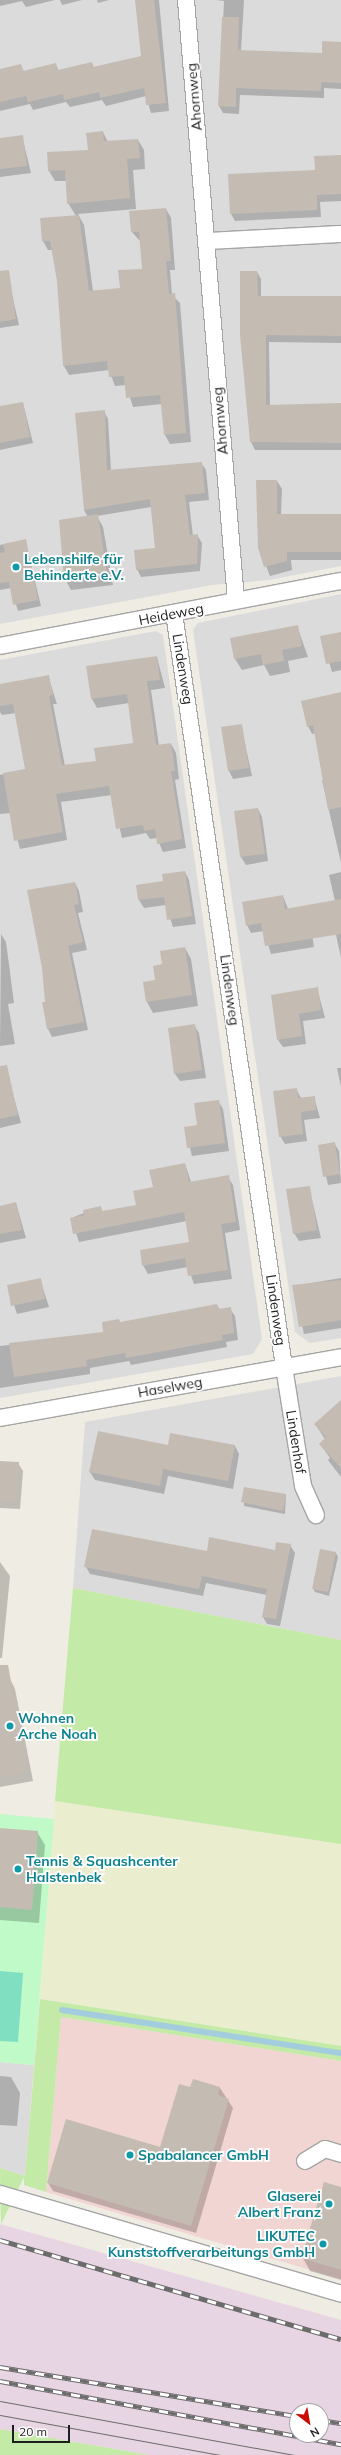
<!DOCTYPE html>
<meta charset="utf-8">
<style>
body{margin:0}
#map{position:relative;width:341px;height:2455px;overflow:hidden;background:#efece3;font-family:Mulish,sans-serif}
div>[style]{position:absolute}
.residential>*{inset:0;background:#dcdbdb}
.commercial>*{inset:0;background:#f0d5d2}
.industrial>*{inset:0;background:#e8d5e3}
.farmland>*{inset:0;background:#eaeece}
.grass>*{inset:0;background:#c4eaa8}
.park>*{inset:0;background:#bffac8}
.pitch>*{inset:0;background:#80dfc1}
.shadow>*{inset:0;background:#0003}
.stream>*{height:6px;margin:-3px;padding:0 3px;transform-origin:3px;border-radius:3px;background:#a3ccdd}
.building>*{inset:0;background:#c4bcb3}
.roads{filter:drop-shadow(1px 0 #a5a5a5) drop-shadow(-1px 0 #a5a5a5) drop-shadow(0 1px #a5a5a5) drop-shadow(0 -1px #a5a5a5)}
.minor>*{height:16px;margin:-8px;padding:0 8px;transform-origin:8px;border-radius:8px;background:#fff}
.tram>*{height:1px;margin:-0.5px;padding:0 0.5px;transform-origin:0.5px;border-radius:0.5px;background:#6c6c6c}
.rail>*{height:4.5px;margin-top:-2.25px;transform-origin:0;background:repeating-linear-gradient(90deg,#fff 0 9px,#6c6c6c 0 18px);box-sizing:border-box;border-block:1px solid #6c6c6c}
.dots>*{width:11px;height:11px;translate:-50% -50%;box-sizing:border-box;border:2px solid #fff;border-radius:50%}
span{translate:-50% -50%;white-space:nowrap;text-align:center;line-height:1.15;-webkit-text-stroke:3.5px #fff;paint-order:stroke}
.street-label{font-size:14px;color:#1e1e1e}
.culture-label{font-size:14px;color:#0d838f;font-weight:700}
.left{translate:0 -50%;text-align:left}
.right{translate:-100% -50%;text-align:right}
.north{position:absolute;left:289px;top:2403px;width:40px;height:40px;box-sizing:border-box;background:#fff;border:1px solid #a5a5a5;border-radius:50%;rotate:149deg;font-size:11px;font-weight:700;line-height:16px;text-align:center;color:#1e1e1e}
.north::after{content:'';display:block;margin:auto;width:14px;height:18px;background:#cb0d00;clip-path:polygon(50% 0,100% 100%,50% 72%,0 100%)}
.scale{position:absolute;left:12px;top:2425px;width:58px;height:18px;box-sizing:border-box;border:2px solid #1e1e1e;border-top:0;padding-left:5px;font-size:12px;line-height:14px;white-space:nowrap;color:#1e1e1e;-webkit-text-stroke:3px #fff;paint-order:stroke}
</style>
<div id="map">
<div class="residential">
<i style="clip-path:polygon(0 0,341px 0,341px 566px,269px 580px,212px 585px,0 624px)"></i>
<i style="clip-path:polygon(341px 594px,341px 1338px,310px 1343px,295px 1332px,193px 630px,198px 623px)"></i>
<i style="clip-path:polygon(156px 631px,163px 635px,262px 1339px,253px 1354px,0 1398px,0 660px)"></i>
<i style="clip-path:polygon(341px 1376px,341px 1640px,73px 1588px,85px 1422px)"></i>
<i style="clip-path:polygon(0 2062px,34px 2065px,25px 2176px,0 2168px)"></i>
</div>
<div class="commercial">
<i style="clip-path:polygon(61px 2017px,341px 2061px,341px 2279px,46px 2192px)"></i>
</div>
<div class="industrial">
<i style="clip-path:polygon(evenodd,0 2224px,341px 2320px,341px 2455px,149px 2455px,0 2429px,0 2224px,297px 2411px,321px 2411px,321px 2435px,297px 2435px,297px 2411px)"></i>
</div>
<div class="farmland">
<i style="clip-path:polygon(55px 1801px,341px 1844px,341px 2046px,40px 1999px)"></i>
</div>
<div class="grass">
<i style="clip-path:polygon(73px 1588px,341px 1640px,341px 1844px,55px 1801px)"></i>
<i style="clip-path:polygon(40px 1999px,341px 2046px,341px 2061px,61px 2017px,46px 2192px,24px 2185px,24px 2177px,1px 2224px,0 2168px,25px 2176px)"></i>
<i style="clip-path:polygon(0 2429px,149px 2455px,0 2455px)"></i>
</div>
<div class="park">
<i style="clip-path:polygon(0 1814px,54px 1819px,34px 2065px,0 2062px)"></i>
</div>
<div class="pitch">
<i style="clip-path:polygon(0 1971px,23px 1973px,18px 2042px,0 2041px)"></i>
</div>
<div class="shadow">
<i style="clip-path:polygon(0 0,55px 0,26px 7px,22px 1px,0 6px)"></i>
<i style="clip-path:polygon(60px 0,82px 0,62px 5px)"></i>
<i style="clip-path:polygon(97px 0,109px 0,98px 3px)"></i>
<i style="clip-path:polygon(136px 0,159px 0,169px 111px,151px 113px,146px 96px,106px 106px,102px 100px,70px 107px,66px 102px,33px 110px,30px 104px,0 111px,0 70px,21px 65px,24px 72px,55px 64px,59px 71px,92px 63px,94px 68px,142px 57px)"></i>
<i style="clip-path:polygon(216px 0,244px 0,241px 51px,323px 54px,341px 43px,341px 89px,324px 88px,324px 98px,240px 95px,239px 114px,223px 113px,219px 106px,224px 1px)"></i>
<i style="clip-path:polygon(103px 132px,108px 142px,138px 140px,144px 150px,145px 169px,133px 170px,136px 209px,78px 214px,84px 225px,93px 291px,121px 289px,143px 269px,140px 241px,132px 232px,131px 212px,166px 209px,171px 218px,175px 270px,170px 270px,172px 295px,180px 303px,191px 442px,170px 444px,165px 435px,162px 404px,133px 407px,126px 385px,115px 386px,109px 370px,69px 375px,64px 366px,58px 281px,53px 250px,48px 250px,43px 241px,41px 219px,76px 216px,68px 203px,66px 181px,55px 181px,49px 171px,89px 150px)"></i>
<i style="clip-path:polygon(22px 136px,31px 173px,0 177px,0 139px)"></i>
<i style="clip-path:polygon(341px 156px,341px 201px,320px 202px,321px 217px,235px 221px,231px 214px)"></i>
<i style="clip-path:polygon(257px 272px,261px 279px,261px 297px,341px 297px,341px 343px,269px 342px,270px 406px,341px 404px,341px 450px,255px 450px,251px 442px,241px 335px)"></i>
<i style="clip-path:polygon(11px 290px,19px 325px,0 328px,0 292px)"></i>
<i style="clip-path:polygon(23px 403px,33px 443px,0 450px,0 407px)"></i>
<i style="clip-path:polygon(104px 411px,108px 419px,111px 471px,201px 463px,206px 470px,209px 500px,189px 502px,193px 536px,197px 535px,202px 543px,200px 571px,141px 577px,137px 569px,156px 549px,151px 507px,97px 516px,103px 527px,113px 585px,71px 590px,65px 579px,60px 520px,88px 517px,84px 510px)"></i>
<i style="clip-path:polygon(277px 481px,282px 489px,281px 515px,341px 515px,341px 560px,291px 560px,292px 570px,270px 576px,259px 548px)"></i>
<i style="clip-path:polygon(25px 540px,41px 606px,18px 611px,11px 588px,0 590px,0 545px)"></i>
<i style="clip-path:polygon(297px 626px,308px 657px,288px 661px,290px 672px,270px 676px,264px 665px,242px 670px,235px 659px)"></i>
<i style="clip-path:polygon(341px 633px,341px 670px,332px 672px,322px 637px)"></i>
<i style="clip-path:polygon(157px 657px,165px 688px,151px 690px,159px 746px,171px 744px,176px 753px,179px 779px,175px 780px,186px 848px,163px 852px,157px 838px,150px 839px,146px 833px,122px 838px,112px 795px,61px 802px,67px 840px,20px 849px,10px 813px,0 814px,0 775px,26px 769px,16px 713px,2px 715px,0 712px,0 685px,48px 676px,57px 704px,53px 704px,65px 766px,97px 762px,134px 744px,129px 703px,97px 708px,92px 699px,87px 667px)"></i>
<i style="clip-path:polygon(341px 693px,341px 863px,322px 780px,326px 779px,316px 733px,312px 734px,308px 726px)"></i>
<i style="clip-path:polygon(241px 725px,252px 776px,233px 779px,229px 771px,222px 728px)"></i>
<i style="clip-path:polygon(258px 809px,262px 817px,268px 861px,246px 865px,241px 857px)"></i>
<i style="clip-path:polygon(185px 872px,189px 880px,196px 924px,173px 927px,166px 905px,144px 908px,139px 900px)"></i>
<i style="clip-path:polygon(341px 872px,341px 958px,329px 902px,335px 901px,329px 875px)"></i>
<i style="clip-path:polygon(75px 883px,79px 891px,83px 912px,78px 913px,87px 950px,72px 953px,88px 1030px,52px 1037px,48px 1029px,46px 1002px)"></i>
<i style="clip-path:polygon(283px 896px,288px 909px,309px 914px,314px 947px,271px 954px,264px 931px,251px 933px,247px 925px)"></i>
<i style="clip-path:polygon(1px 934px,6px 942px,14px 1003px,8px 1004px,15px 1044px,0 1046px)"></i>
<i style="clip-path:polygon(185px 948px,191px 959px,198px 1006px,153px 1013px,147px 1002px,156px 981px)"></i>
<i style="clip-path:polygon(317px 988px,325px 1018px,303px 1021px,306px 1044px,283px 1047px,278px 1040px)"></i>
<i style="clip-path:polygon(194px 1025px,199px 1033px,206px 1078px,180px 1081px,175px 1074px)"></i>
<i style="clip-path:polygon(337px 1068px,341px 1068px,341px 1087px)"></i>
<i style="clip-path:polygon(296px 1089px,301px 1098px,314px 1097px,320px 1118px,304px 1120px,307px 1141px,285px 1144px,280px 1136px)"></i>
<i style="clip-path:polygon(12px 1091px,21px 1123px,0 1128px,0 1093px)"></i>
<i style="clip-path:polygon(218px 1101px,223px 1109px,229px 1151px,192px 1156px,185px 1128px,198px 1126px)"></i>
<i style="clip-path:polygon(334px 1143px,339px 1151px,341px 1183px,328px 1185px,319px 1146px)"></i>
<i style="clip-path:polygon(185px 1164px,191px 1182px,228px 1177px,233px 1185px,240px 1230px,225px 1233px,232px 1279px,194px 1284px,188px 1267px,148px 1274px,143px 1265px,190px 1243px,187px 1221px,79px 1242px,71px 1218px,100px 1207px,103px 1212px,137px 1206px)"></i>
<i style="clip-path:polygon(309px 1187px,321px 1238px,299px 1241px,294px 1233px)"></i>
<i style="clip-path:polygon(16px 1203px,26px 1238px,0 1243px,0 1207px)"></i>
<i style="clip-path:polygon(341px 1278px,341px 1328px,304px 1334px,293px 1286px)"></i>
<i style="clip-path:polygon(40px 1279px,49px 1307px,17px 1314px,8px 1286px)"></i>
<i style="clip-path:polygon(217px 1305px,220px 1310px,230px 1309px,235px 1316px,238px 1340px,226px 1342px,227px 1347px,131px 1365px,129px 1361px,90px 1368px,90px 1374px,0 1388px,0 1346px,104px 1333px,119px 1320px,120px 1323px)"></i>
<i style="clip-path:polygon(341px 1401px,341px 1477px,328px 1460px,330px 1458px,320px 1444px,325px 1439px,315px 1424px)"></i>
<i style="clip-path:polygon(169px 1446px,235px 1446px,239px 1454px,233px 1489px,168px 1476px,164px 1494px,95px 1480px,90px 1472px)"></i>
<i style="clip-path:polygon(0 1462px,18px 1463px,23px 1471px,20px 1509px,0 1508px)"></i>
<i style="clip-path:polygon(245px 1488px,286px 1495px,285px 1514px,244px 1506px)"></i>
<i style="clip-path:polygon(290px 1545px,295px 1553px,280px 1626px,267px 1624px,263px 1617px,267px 1595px,206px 1583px,203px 1596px,90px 1574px,86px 1567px,207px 1552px,276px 1551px)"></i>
<i style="clip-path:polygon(336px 1553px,338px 1557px,329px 1596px,315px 1592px,313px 1588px)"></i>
<i style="clip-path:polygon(0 1562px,10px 1576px,2px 1658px,0 1658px)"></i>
<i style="clip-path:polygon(10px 1679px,15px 1689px,33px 1781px,0 1787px,0 1681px)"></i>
<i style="clip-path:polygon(0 1829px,37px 1832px,45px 1845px,39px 1923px,0 1920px)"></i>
<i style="clip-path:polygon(0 2076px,11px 2077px,20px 2093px,17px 2126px,0 2125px)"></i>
<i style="clip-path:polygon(191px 2088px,220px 2088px,233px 2108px,196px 2233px,53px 2191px,48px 2183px,161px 2149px)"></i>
<i style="clip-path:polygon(341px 2188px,341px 2280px,310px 2271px,303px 2258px)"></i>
</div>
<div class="stream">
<i style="left:62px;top:2010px;width:282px;rotate:8.8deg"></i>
</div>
<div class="building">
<i style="clip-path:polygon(135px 0,154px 0,166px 103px,146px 105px,144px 88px,100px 98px,99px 92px,64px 100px,63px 94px,28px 102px,26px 96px,0 102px,0 69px,21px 64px,23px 71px,56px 63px,58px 70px,92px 62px,93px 67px,141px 56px)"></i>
<i style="clip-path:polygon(222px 17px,239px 17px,238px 50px,322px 53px,322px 41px,341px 42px,341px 83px,321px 82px,321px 91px,236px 88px,236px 107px,218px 106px)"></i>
<i style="clip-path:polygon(103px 131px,104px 141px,138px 139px,140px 158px,127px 159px,130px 198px,67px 204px,65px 170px,48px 171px,47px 152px,88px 150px,86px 133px)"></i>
<i style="clip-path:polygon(23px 135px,27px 166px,0 169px,0 138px)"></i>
<i style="clip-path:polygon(341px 155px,341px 194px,317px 195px,317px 210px,230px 214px,228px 174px,315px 170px,314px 156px)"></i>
<i style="clip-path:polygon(166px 208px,171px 261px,166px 261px,169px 294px,175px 293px,186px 433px,164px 435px,160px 395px,126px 398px,124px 376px,109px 377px,107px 361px,63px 366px,57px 281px,50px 241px,42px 241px,40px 218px,79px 215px,89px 291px,120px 288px,118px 270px,142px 269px,139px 232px,131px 232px,129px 211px)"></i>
<i style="clip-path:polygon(9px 270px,16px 319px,0 322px,0 271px)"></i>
<i style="clip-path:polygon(240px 271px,257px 271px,258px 296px,341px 296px,341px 336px,266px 335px,266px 405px,341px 403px,341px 443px,250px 442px,240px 335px)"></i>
<i style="clip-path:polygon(23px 402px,30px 437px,0 443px,0 406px)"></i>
<i style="clip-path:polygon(105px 410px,107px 470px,202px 462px,205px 493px,185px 495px,190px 535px,198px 534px,197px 564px,136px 570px,134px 550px,155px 548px,150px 499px,84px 510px,75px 413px)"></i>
<i style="clip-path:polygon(256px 480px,277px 480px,277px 514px,341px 514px,341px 552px,287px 552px,287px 561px,264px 567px,258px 548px)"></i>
<i style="clip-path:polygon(98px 514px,107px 574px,64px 579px,59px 520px)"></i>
<i style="clip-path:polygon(26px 539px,38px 600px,13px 605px,9px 582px,0 583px,0 553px,5px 552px,3px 544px)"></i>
<i style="clip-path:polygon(298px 625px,302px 646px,282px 650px,284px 661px,263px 665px,261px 654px,234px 659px,230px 638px)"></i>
<i style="clip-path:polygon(341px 632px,341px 661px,326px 664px,320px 636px)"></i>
<i style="clip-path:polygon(157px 656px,160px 680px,147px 681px,156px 745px,171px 743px,175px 771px,171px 771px,182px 839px,157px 844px,155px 829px,144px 831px,143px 825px,116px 829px,109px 786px,56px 794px,63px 832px,14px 841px,3px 773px,25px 769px,13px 704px,0 706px,0 684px,49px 675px,53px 695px,49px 696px,62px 765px,96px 761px,94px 748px,133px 743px,127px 694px,91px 699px,86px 666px)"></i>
<i style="clip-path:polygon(341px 692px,341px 807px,328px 810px,313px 725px,307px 727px,301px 701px)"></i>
<i style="clip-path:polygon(242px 724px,249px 768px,228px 771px,221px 727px)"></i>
<i style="clip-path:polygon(258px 808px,265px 854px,240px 857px,234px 811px)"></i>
<i style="clip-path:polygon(185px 871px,192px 916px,167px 920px,164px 897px,138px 900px,136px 885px,163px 881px,162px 874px)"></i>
<i style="clip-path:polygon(75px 882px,79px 904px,74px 905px,83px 942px,68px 946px,84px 1022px,47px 1029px,42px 1002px,45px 1002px,42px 968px,27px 890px)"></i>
<i style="clip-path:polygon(283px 895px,285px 909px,341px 899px,341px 934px,265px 946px,261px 923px,246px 926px,242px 902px)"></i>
<i style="clip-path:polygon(185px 947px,192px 995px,146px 1002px,143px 982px,155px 980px,153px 966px,162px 964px,160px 951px)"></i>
<i style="clip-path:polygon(318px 987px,321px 1010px,299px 1014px,302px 1036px,277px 1040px,271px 995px)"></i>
<i style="clip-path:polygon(195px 1024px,202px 1070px,174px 1074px,168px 1028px)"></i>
<i style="clip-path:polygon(7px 1065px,18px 1115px,0 1119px,0 1066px)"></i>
<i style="clip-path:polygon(297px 1088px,298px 1098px,315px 1096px,316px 1110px,301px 1112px,303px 1134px,279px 1137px,273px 1091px)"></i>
<i style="clip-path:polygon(219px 1100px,225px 1143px,187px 1148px,184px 1127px,197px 1125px,194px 1103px)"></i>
<i style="clip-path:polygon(335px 1142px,340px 1174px,323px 1177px,318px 1145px)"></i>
<i style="clip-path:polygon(185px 1163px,189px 1182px,229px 1175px,236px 1222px,221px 1224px,228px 1270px,188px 1276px,185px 1258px,142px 1266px,140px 1250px,189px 1242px,184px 1212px,73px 1234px,70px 1218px,84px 1215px,83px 1210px,101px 1206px,102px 1211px,136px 1205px,133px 1191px,153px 1187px,149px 1170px)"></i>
<i style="clip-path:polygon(310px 1186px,317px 1230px,293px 1234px,286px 1189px)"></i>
<i style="clip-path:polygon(16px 1202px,22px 1230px,0 1234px,0 1206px)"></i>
<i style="clip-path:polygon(41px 1278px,45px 1299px,11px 1306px,7px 1285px)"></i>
<i style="clip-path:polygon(341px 1280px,341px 1320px,299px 1327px,292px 1285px)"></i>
<i style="clip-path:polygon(217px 1304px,218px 1309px,231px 1307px,234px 1333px,222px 1335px,223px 1340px,126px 1358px,125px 1353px,86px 1360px,87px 1366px,14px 1377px,9px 1343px,103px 1332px,102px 1322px,119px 1319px,120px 1322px)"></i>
<i style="clip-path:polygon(341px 1400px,341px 1468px,319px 1444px,326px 1437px,314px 1424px)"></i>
<i style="clip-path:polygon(98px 1431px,168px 1445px,170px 1433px,235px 1445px,228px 1481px,163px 1469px,160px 1486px,89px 1472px)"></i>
<i style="clip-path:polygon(0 1461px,19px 1462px,16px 1502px,0 1500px)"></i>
<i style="clip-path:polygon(244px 1487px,286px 1494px,283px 1511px,241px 1502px)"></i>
<i style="clip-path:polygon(92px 1529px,207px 1551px,209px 1537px,275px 1550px,276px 1542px,291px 1544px,276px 1619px,262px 1617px,267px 1589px,202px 1576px,199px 1589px,84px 1567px)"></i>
<i style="clip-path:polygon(320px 1549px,336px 1552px,328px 1592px,312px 1589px)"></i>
<i style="clip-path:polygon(0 1665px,8px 1665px,28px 1772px,0 1777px)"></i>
<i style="clip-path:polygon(0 1828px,38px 1831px,32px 1910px,0 1907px)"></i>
<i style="clip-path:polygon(193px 2079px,220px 2087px,218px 2095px,229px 2099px,191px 2226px,47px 2183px,66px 2119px,160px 2147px,179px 2084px,190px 2087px)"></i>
<i style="clip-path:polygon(324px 2182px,341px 2187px,341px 2270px,301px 2258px)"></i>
</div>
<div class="roads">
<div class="minor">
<i style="left:186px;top:0;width:602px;rotate:85.24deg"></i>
<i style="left:207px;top:241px;width:134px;rotate:-3deg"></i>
<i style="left:174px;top:613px;width:762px;rotate:81.7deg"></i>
<i style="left:284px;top:1367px;width:121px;rotate:80.9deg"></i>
<i style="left:303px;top:1486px;width:32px;rotate:66deg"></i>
<i style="left:0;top:646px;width:347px;rotate:-10.8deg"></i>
<i style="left:0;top:1418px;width:346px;rotate:-10.1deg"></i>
<i style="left:305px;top:2161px;width:23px;rotate:-31deg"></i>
<i style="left:325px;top:2149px;width:17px;rotate:17deg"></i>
<i style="left:0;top:2194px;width:355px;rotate:16.3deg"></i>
</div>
</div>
<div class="tram">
<i style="left:0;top:2401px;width:300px;rotate:10.4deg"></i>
<i style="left:0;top:2415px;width:225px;rotate:10.3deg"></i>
</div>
<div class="rail">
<i style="left:0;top:2240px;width:355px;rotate:16.2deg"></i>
<i style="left:0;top:2367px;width:301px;rotate:9.4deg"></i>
<i style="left:0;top:2381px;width:347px;rotate:10.5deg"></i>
<i style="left:321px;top:2420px;width:20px;rotate:9deg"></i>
</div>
<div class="dots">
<i style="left:16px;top:567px;background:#0f9aa8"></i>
<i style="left:10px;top:1726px;background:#0f9aa8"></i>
<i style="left:18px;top:1869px;background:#0f9aa8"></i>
<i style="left:130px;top:2155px;background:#0f9aa8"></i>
<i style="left:329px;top:2204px;background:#0f9aa8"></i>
<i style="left:323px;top:2244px;background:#0f9aa8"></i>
</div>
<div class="street-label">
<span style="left:194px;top:97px;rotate:-95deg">Ahornweg</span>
<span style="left:220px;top:421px;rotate:-95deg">Ahornweg</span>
<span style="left:171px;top:614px;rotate:-11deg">Heideweg</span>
<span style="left:183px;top:669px;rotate:81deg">Lindenweg</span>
<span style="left:230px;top:990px;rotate:82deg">Lindenweg</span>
<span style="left:276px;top:1310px;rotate:82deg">Lindenweg</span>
<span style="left:170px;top:1387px;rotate:-10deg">Haselweg</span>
<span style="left:296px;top:1442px;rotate:81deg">Lindenhof</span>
</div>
<div class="culture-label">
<span class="left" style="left:24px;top:567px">Lebenshilfe für<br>Behinderte e.V.</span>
<span class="left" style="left:18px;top:1726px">Wohnen<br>Arche Noah</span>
<span class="left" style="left:26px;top:1869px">Tennis &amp; Squashcenter<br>Halstenbek</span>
<span class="left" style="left:138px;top:2155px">Spabalancer GmbH</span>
<span class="right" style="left:321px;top:2204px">Glaserei<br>Albert Franz</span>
<span class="right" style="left:315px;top:2244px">LIKUTEC<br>Kunststoffverarbeitungs GmbH</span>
</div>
<div class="north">N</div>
<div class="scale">20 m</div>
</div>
